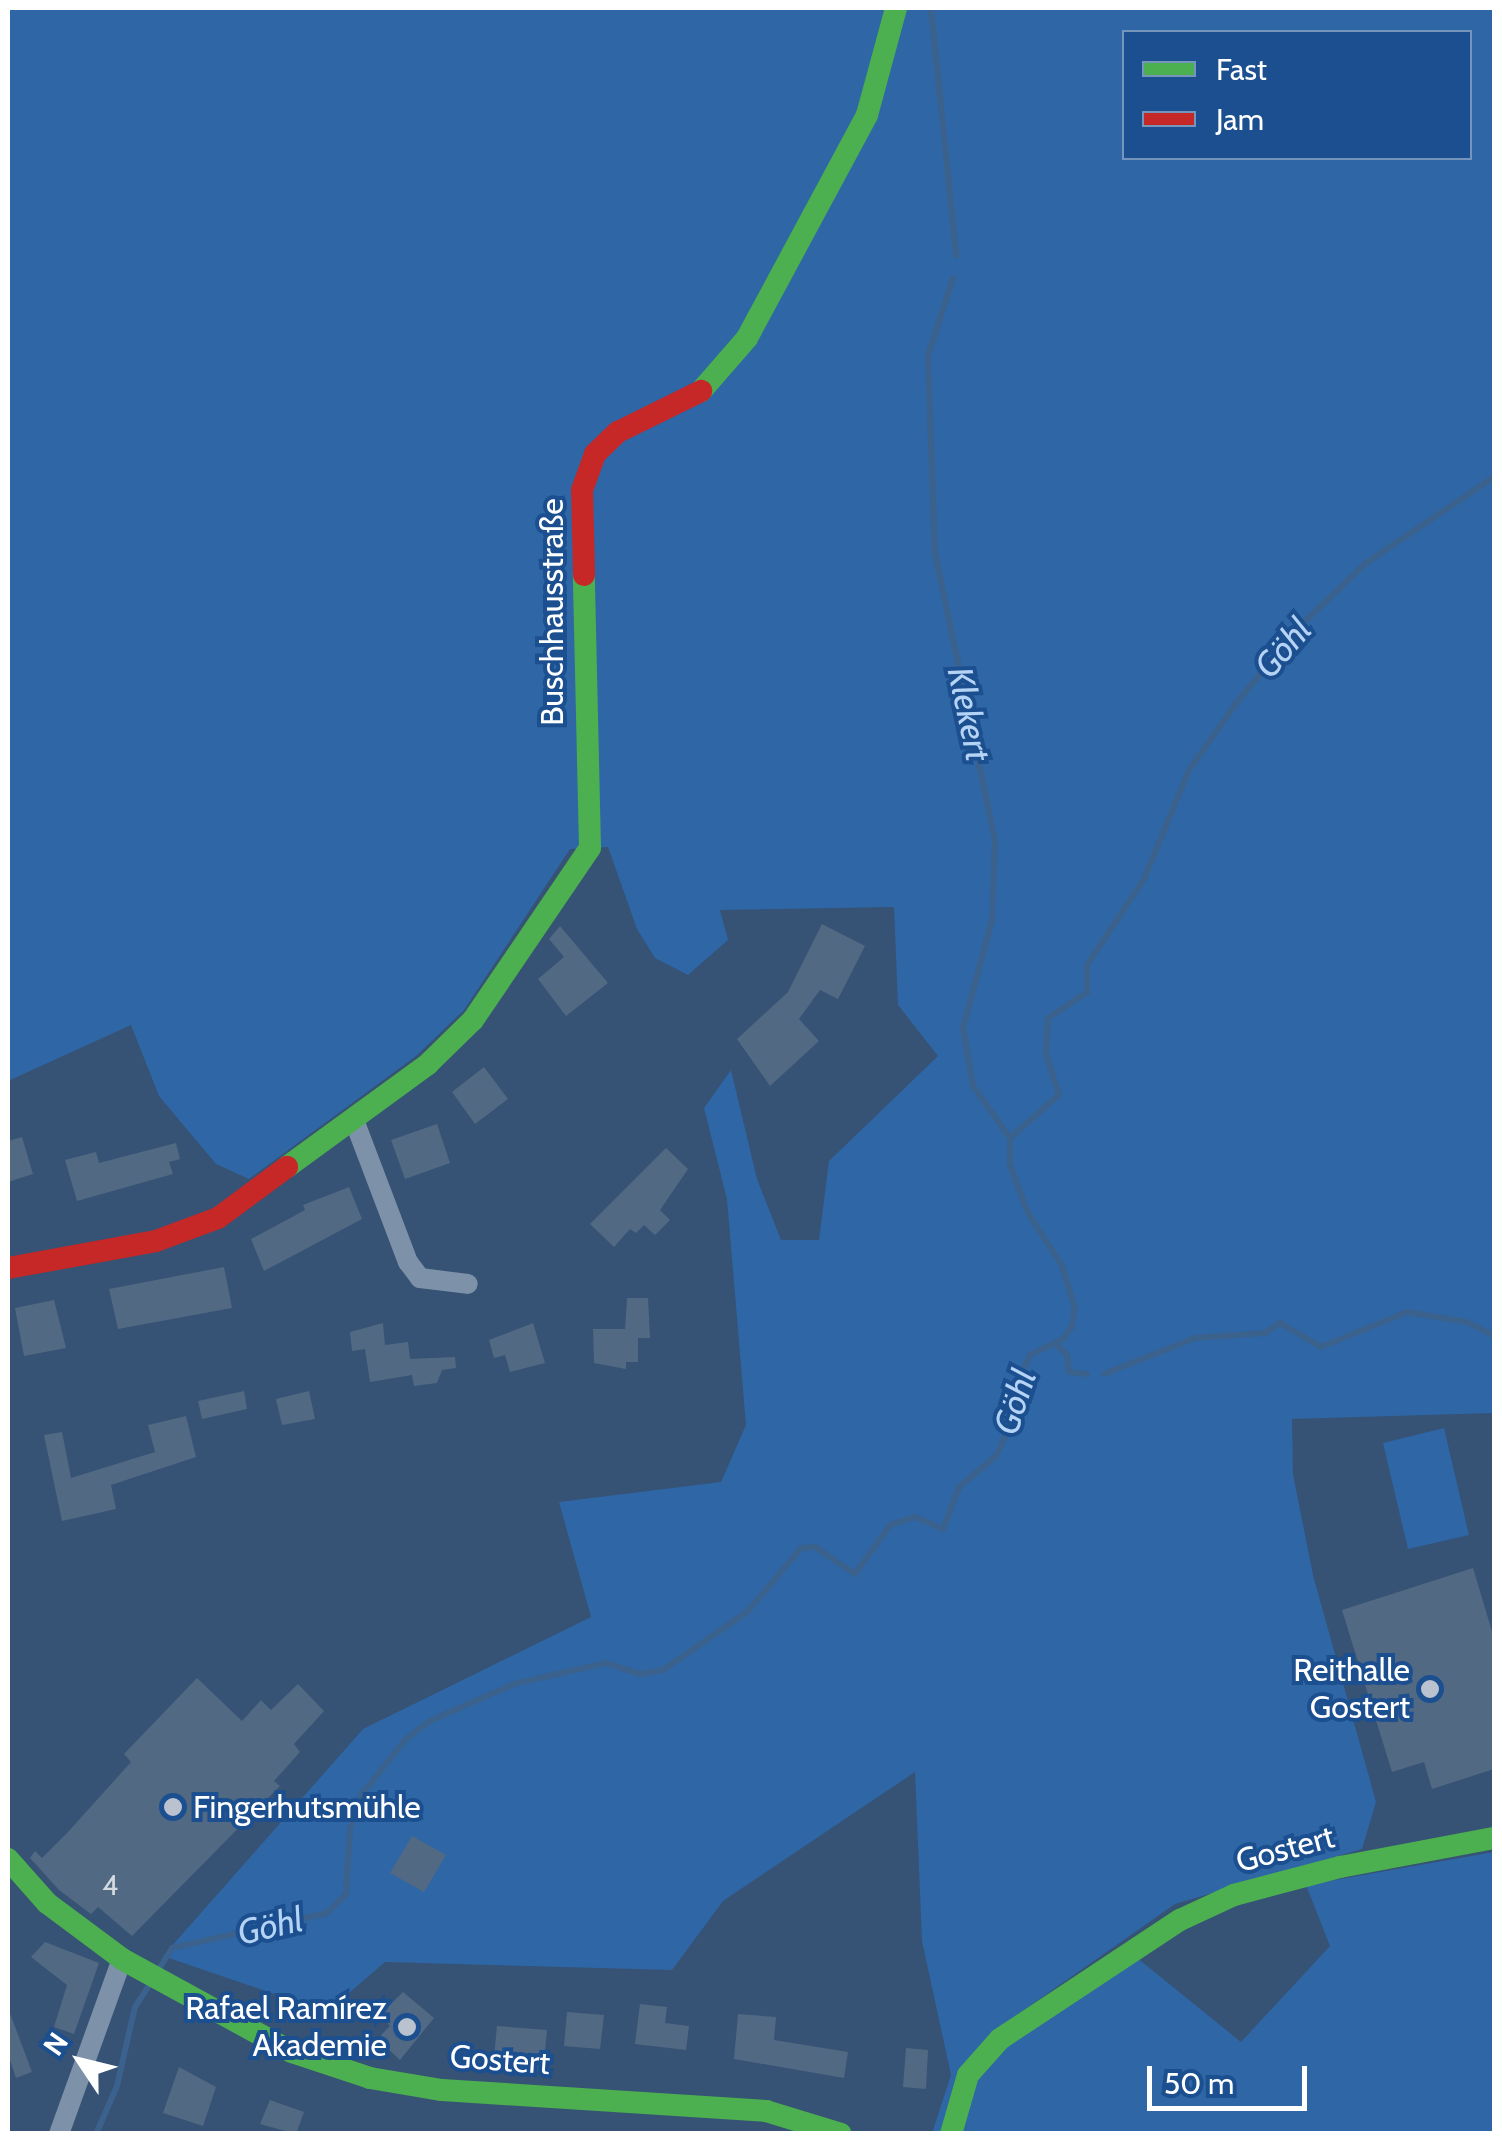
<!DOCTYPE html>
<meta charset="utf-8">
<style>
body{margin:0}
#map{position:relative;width:1502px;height:2141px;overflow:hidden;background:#365274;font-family:Cabin,sans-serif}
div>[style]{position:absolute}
.green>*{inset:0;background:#2f66a5}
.stream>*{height:6px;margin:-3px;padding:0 3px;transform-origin:3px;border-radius:3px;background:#3b618d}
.building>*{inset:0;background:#526984}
.street>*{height:20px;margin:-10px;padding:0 10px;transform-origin:10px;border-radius:10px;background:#7d92a8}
.fast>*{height:22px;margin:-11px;padding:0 11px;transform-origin:11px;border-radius:11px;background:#4caf50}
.jam>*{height:22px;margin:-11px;padding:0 11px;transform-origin:11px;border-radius:11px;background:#c62828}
.dots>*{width:28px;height:28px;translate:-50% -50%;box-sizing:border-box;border:5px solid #1b4f8f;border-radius:50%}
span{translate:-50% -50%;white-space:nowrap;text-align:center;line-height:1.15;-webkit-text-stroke:8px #1b4f8f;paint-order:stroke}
.number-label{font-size:28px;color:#d4dae0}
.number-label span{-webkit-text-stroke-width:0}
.street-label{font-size:32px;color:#fff}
.poi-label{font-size:32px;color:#fff}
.right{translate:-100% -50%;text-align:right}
.left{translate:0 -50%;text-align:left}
.water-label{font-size:35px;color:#b5d3f5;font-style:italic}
.frame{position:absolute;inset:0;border:10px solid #fff;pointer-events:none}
.legend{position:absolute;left:1122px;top:30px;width:350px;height:130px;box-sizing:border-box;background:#1b4f8f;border:2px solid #7695bc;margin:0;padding:12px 18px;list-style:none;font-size:30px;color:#fff}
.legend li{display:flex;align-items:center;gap:20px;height:50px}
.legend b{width:50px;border:2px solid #7695bc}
.north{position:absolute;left:30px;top:2011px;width:100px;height:100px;-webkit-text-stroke:8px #1b4f8f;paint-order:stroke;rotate:305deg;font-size:28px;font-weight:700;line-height:40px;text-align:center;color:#fff}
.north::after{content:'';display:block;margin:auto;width:35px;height:45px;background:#fff;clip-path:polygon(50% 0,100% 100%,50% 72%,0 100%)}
.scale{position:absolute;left:1147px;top:2066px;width:160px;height:45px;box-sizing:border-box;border:5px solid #fff;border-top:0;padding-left:12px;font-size:30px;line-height:35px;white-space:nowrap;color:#fff;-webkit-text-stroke:8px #1b4f8f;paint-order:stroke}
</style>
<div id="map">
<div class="green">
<i style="clip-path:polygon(evenodd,8px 8px,1494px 8px,1494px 1413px,1292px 1419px,1293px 1474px,1313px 1575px,1376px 1802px,1362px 1849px,1175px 1904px,1004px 2024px,1136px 1957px,1241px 2042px,1330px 1946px,1306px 1885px,1494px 1852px,1494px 2133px,932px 2133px,951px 2075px,922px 1941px,915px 1772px,723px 1901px,672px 1970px,385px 1962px,327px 2012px,163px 1956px,363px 1729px,591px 1617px,559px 1502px,721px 1482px,746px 1425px,727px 1199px,704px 1108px,731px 1070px,757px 1179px,781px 1240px,819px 1240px,829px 1161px,938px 1056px,898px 1005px,894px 907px,720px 910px,728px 940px,688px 975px,655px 958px,637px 929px,608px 847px,570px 849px,464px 1010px,416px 1056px,249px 1179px,216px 1164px,159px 1096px,131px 1025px,8px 1081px,8px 8px,1124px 32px,1470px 32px,1470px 158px,1124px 158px,1124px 32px)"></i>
<i style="clip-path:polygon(1444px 1428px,1469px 1535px,1408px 1549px,1383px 1443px)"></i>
</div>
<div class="stream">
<i style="left:931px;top:8px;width:249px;rotate:84.2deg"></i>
<i style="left:953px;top:278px;width:82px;rotate:107.8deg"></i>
<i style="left:928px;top:356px;width:197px;rotate:88deg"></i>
<i style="left:935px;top:553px;width:293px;rotate:78.2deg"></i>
<i style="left:995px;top:840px;width:80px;rotate:92.1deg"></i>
<i style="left:992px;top:920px;width:112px;rotate:105deg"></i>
<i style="left:963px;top:1028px;width:59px;rotate:80.2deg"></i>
<i style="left:973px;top:1086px;width:64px;rotate:54.6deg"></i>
<i style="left:1055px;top:1343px;width:17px;rotate:45deg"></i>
<i style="left:1067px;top:1355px;width:17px;rotate:83deg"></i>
<i style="left:1069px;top:1372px;width:18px;rotate:6deg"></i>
<i style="left:1104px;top:1374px;width:98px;rotate:-21.6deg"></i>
<i style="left:1195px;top:1338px;width:70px;rotate:-4.1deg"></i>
<i style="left:1265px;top:1333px;width:18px;rotate:-34deg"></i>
<i style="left:1280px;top:1323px;width:48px;rotate:30.3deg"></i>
<i style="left:1321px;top:1347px;width:93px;rotate:-22.1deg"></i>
<i style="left:1407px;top:1312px;width:61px;rotate:9.5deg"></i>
<i style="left:1467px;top:1322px;width:30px;rotate:27deg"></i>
<i style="left:159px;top:1969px;width:25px;rotate:-58deg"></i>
<i style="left:172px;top:1948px;width:159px;rotate:-12.7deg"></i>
<i style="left:327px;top:1913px;width:27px;rotate:-45deg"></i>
<i style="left:346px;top:1894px;width:65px;rotate:-86.5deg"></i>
<i style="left:350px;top:1829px;width:36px;rotate:-72deg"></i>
<i style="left:361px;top:1795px;width:72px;rotate:-51.2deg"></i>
<i style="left:406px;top:1739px;width:30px;rotate:-37deg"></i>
<i style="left:430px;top:1721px;width:92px;rotate:-23.8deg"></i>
<i style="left:514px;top:1684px;width:94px;rotate:-12.9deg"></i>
<i style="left:606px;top:1663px;width:36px;rotate:18deg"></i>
<i style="left:640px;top:1674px;width:23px;rotate:-10deg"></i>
<i style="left:663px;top:1670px;width:102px;rotate:-34.6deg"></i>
<i style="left:747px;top:1612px;width:84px;rotate:-49.8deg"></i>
<i style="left:801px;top:1548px;width:14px;rotate:-4deg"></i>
<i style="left:815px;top:1547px;width:48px;rotate:34deg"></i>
<i style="left:855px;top:1574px;width:60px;rotate:-54.5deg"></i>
<i style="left:890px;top:1525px;width:26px;rotate:-18deg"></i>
<i style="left:915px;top:1517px;width:30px;rotate:23deg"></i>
<i style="left:943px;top:1529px;width:45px;rotate:-69.1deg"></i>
<i style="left:959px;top:1487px;width:48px;rotate:-40deg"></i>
<i style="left:996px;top:1456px;width:54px;rotate:-64.9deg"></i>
<i style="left:1019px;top:1407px;width:29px;rotate:-90deg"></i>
<i style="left:1019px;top:1378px;width:25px;rotate:-64deg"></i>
<i style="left:1030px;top:1355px;width:37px;rotate:-26deg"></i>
<i style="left:1063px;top:1339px;width:16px;rotate:-55deg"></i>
<i style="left:1072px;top:1326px;width:18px;rotate:-81deg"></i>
<i style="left:1075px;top:1308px;width:44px;rotate:-107.2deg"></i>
<i style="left:1062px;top:1266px;width:65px;rotate:-122.5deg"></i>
<i style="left:1027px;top:1211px;width:49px;rotate:-110.3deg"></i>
<i style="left:1010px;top:1165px;width:27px;rotate:-90deg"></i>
<i style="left:1010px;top:1138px;width:65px;rotate:-41.3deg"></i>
<i style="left:1059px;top:1095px;width:43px;rotate:-107.6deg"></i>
<i style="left:1046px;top:1054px;width:36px;rotate:-87deg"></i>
<i style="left:1048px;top:1018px;width:47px;rotate:-33.7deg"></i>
<i style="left:1087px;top:992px;width:27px;rotate:-90deg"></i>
<i style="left:1087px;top:965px;width:103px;rotate:-56.5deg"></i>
<i style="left:1144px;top:879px;width:118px;rotate:-67.6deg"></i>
<i style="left:1189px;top:770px;width:83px;rotate:-54.8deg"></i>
<i style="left:1237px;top:702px;width:97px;rotate:-50.4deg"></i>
<i style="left:1299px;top:627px;width:93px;rotate:-43.7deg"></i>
<i style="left:1366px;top:563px;width:154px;rotate:-33.9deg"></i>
<i style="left:96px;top:2134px;width:52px;rotate:-66.4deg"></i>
<i style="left:117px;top:2086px;width:81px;rotate:-77.2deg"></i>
<i style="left:135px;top:2007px;width:27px;rotate:-57deg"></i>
</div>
<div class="building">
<i style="clip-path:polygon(822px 924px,865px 946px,838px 999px,820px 990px,799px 1019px,819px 1041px,770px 1086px,737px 1039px,788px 992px)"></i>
<i style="clip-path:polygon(560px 926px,608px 983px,566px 1016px,538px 979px,564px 957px,549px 939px)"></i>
<i style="clip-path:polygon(484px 1067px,508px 1099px,475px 1124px,452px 1092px)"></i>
<i style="clip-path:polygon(437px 1124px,450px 1163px,405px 1179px,391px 1140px)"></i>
<i style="clip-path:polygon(22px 1137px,33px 1174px,8px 1182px,8px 1141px)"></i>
<i style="clip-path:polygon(176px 1143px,180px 1159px,169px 1162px,173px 1174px,77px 1201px,65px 1160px,96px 1152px,99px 1163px)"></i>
<i style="clip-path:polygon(666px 1148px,688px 1169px,660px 1210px,670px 1220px,655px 1235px,644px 1225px,636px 1233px,630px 1229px,614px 1247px,590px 1224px)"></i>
<i style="clip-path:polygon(349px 1187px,362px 1219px,264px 1271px,251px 1239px,305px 1210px,303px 1205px)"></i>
<i style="clip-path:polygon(224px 1267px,232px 1308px,118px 1329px,109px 1289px)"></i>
<i style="clip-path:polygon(627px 1298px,648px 1298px,650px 1338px,638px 1338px,638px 1362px,626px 1362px,626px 1369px,594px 1363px,593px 1329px,625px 1329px)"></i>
<i style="clip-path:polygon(54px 1300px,66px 1348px,24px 1356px,15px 1308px)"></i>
<i style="clip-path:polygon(383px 1323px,385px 1345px,408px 1342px,410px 1359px,455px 1357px,456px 1368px,442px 1370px,437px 1383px,414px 1386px,412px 1375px,370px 1382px,365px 1349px,352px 1351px,350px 1332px)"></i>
<i style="clip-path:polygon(533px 1323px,545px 1363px,510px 1372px,505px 1355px,494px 1358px,489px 1340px)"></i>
<i style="clip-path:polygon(244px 1391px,247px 1409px,202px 1419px,198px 1401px)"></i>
<i style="clip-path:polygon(309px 1391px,315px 1419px,282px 1425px,276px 1399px)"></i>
<i style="clip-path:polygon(186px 1416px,196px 1457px,111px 1485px,116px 1509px,62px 1521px,44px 1435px,62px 1432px,71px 1478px,155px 1452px,148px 1425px)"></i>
<i style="clip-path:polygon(1473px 1568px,1494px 1638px,1494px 1769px,1432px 1789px,1424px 1762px,1392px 1772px,1342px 1610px)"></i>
<i style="clip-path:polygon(197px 1678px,242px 1721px,261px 1700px,271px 1710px,298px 1684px,324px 1711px,294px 1744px,300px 1752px,274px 1781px,280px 1786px,132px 1936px,98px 1907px,91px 1914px,59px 1890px,30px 1858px,35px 1851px,42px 1858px,68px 1832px,131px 1762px,124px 1754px)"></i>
<i style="clip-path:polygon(412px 1836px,446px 1855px,424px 1892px,390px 1873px)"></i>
<i style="clip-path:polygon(45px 1942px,99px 1963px,74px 2034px,54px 2027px,67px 1985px,31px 1957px)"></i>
<i style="clip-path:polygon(403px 1992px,434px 2018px,400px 2060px,385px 2046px,381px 2035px,390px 2026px,380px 2015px)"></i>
<i style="clip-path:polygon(640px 2004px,667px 2007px,665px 2023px,689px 2026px,686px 2050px,635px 2044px)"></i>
<i style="clip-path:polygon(8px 2008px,32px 2072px,16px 2078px,8px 2054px)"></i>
<i style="clip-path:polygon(567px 2012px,604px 2015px,600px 2049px,564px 2046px)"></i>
<i style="clip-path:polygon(738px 2014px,776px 2017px,774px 2040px,848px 2052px,844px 2078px,734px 2059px)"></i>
<i style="clip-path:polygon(497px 2026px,547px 2030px,543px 2072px,493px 2067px)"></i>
<i style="clip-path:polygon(906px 2048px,928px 2050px,926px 2089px,903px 2087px)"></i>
<i style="clip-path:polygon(179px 2067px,216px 2087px,203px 2126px,163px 2113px)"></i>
<i style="clip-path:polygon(270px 2100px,304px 2112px,296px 2134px,260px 2124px)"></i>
</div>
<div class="street">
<i style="left:354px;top:1120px;width:152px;rotate:69.2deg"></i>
<i style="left:408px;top:1262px;width:20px;rotate:53deg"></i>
<i style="left:420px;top:1278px;width:48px;rotate:7.1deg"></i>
<i style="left:59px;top:2134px;width:186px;rotate:-70.2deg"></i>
</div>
<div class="fast">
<i style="left:701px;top:391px;width:70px;rotate:-49deg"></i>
<i style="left:747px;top:338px;width:253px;rotate:-61.7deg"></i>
<i style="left:867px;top:115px;width:111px;rotate:-74.8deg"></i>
<i style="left:287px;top:1167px;width:175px;rotate:-36.1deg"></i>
<i style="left:428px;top:1064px;width:63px;rotate:-44.4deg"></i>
<i style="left:473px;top:1020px;width:208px;rotate:-55.8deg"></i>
<i style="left:590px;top:848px;width:273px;rotate:-91.3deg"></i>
<i style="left:8px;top:1859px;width:59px;rotate:48.4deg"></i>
<i style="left:47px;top:1903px;width:94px;rotate:36.7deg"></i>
<i style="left:122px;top:1959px;width:194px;rotate:28.7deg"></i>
<i style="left:292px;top:2052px;width:82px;rotate:18.4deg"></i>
<i style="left:370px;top:2078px;width:73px;rotate:9.5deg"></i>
<i style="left:442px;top:2090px;width:325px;rotate:3.7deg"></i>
<i style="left:766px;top:2111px;width:78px;rotate:17deg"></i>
<i style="left:951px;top:2134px;width:61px;rotate:-73.9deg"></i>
<i style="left:968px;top:2075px;width:48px;rotate:-48.4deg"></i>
<i style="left:1000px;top:2039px;width:216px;rotate:-33.5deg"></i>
<i style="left:1180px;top:1920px;width:60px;rotate:-24.8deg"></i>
<i style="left:1234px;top:1895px;width:110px;rotate:-14.8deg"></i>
<i style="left:1340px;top:1867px;width:157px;rotate:-10.7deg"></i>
</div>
<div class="jam">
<i style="left:584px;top:575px;width:85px;rotate:-91.3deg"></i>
<i style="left:582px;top:490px;width:38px;rotate:-70deg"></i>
<i style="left:595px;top:454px;width:32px;rotate:-44deg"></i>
<i style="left:618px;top:432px;width:93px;rotate:-26.3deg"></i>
<i style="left:8px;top:1268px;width:150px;rotate:-10.3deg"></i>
<i style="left:156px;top:1241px;width:66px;rotate:-20.4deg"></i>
<i style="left:218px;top:1218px;width:86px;rotate:-36.5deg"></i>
</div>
<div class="dots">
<i style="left:1430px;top:1689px;background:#b9c2ce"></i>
<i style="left:173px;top:1807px;background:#b9c2ce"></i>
<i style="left:407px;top:2027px;background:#b9c2ce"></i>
</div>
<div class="number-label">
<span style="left:110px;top:1885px">4</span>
</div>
<div class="street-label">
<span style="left:552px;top:612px;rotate:-90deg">Buschhausstraße</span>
<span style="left:1285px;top:1849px;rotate:-15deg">Gostert</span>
<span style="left:500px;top:2060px;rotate:4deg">Gostert</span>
</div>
<div class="poi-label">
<span class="right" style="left:1410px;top:1689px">Reithalle<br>Gostert</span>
<span class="left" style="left:193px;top:1807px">Fingerhutsmühle</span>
<span class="right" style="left:387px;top:2027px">Rafael Ramírez<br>Akademie</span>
</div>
<div class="water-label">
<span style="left:1283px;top:648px;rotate:-49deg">Göhl</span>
<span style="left:969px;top:714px;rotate:78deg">Klekert</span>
<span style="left:1015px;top:1402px;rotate:-72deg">Göhl</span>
<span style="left:270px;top:1926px;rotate:-13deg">Göhl</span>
</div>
<div class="frame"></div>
<ul class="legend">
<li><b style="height:12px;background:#4caf50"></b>Fast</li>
<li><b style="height:12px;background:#c62828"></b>Jam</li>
</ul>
<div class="north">N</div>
<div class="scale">50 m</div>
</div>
